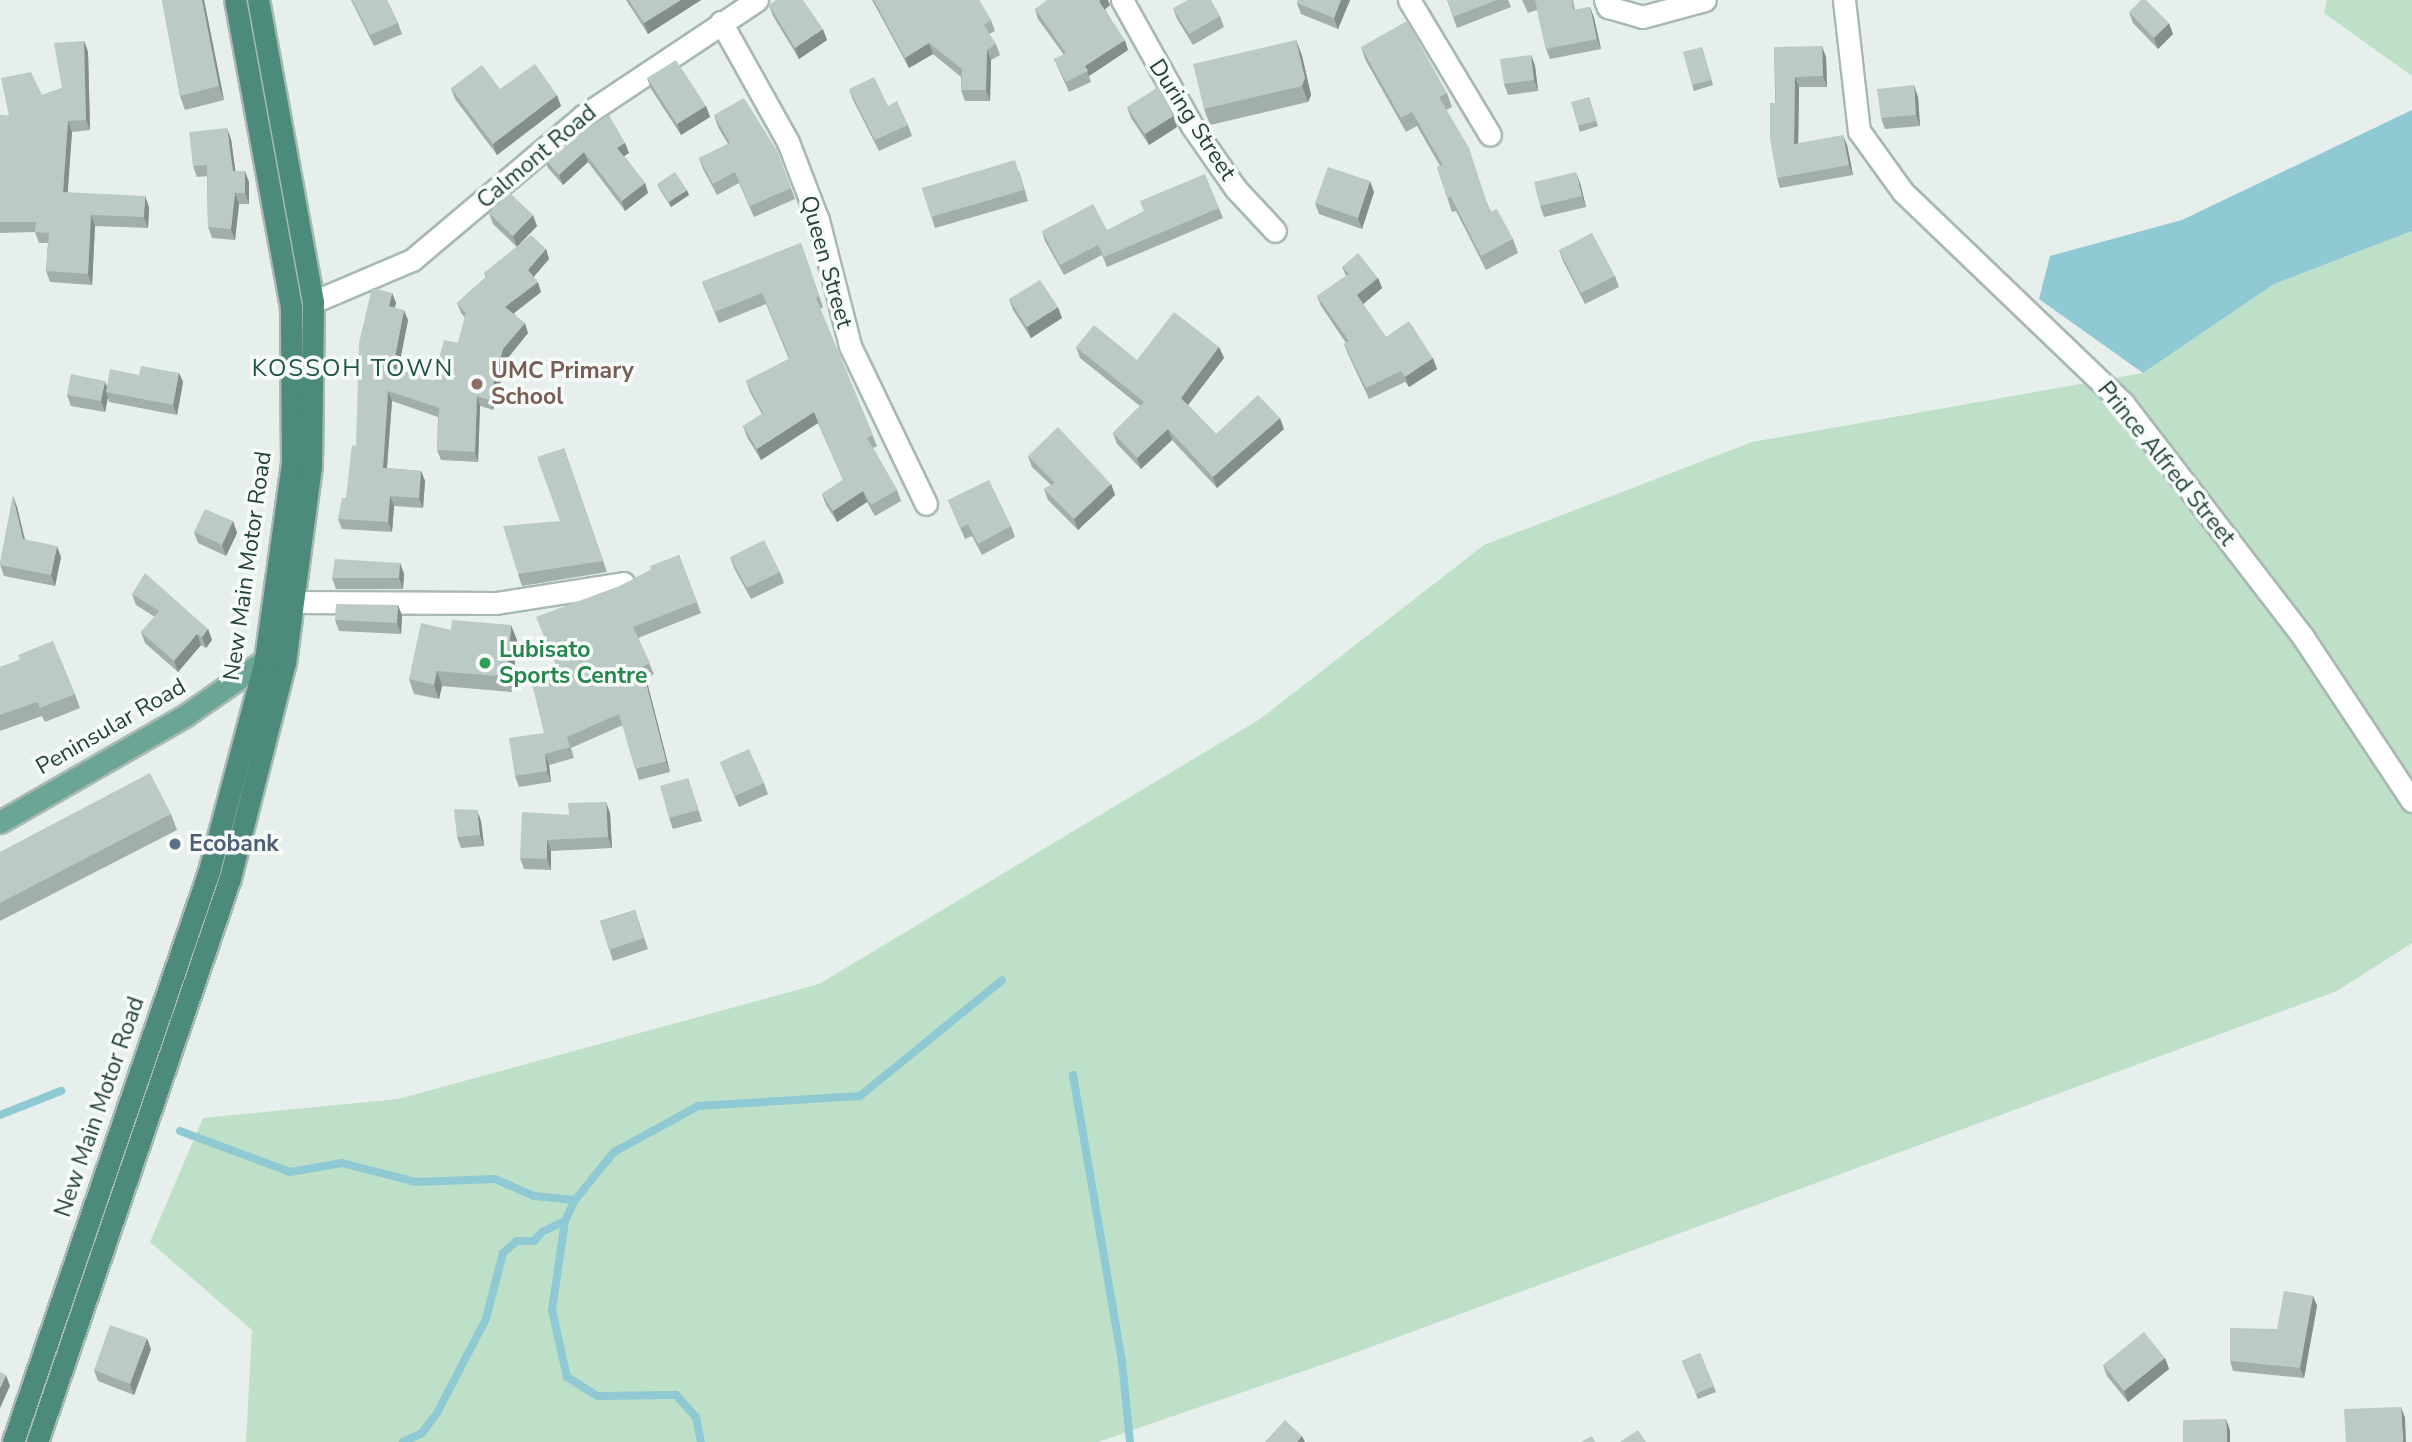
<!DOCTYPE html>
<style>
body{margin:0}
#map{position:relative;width:2412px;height:1442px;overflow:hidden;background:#e6efeb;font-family:"Nunito Sans",sans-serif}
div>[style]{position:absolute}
.green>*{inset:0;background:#bfe0c8}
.water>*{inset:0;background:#8ec9d4}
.stream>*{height:8px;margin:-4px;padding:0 4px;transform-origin:4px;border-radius:4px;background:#8ec9d4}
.roads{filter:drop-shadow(2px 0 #a8b8b2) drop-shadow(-2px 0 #a8b8b2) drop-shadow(0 2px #a8b8b2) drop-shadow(0 -2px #a8b8b2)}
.minor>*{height:21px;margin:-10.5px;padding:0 10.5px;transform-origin:10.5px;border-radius:10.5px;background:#fff}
.primary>*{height:21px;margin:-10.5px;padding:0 10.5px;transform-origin:10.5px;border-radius:10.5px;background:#6aa596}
.trunk>*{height:21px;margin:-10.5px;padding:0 10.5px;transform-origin:10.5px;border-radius:10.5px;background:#4c8a7c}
.wall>*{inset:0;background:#a1aea9}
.shaded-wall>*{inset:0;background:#838d89}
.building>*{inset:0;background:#bbcac4}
.dots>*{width:19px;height:19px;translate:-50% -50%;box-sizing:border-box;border:4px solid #f7fbf9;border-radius:50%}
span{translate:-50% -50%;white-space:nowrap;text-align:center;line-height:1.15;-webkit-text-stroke:7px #f7fbf9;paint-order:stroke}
.street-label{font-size:23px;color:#24423a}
.education-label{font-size:23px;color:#785e54;font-weight:700}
.left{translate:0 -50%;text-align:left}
.leisure-label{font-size:23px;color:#27864d;font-weight:700}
.service-label{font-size:23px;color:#4e5e75;font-weight:700}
.neighbourhood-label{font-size:24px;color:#1f5548;letter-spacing:2px}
</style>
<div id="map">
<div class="green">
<i style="clip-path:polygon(2327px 0,2412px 0,2412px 76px,2324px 13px)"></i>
<i style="clip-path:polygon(2412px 231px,2412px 943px,2337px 991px,1330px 1362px,1098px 1442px,246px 1442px,252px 1330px,150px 1242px,203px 1118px,398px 1099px,819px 984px,1260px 719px,1484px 545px,1752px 442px,2143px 373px,2274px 284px)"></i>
</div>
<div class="water">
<i style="clip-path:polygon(2412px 110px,2412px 231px,2274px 284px,2143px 373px,2039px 299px,2050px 256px,2182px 220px)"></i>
</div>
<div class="stream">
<i style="left:1073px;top:1075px;width:290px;rotate:80.3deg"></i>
<i style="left:1122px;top:1361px;width:81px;rotate:84.4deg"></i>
<i style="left:0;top:1115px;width:66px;rotate:-21.5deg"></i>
<i style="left:180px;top:1131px;width:117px;rotate:20.4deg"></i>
<i style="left:290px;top:1172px;width:53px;rotate:-9.8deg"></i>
<i style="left:342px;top:1163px;width:76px;rotate:14.4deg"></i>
<i style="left:416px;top:1182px;width:79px;rotate:-2.2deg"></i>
<i style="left:495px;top:1179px;width:43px;rotate:23.6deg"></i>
<i style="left:534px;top:1196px;width:41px;rotate:5.6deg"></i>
<i style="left:575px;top:1200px;width:62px;rotate:-50.9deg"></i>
<i style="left:614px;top:1152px;width:96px;rotate:-28.7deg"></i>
<i style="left:698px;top:1106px;width:162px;rotate:-3.5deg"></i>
<i style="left:860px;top:1096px;width:183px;rotate:-39.2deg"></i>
<i style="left:565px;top:1221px;width:90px;rotate:98.3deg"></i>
<i style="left:552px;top:1310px;width:69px;rotate:77.4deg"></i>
<i style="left:567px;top:1377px;width:36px;rotate:32deg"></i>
<i style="left:598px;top:1396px;width:78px;rotate:-0.7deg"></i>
<i style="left:676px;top:1395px;width:30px;rotate:48deg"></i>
<i style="left:696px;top:1417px;width:25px;rotate:79deg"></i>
<i style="left:403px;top:1442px;width:21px;rotate:-25deg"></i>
<i style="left:422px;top:1433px;width:25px;rotate:-53deg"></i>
<i style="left:437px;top:1413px;width:106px;rotate:-62.5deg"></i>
<i style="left:486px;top:1319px;width:68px;rotate:-75.6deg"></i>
<i style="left:503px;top:1253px;width:18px;rotate:-41deg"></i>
<i style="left:517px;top:1241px;width:17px"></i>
<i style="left:534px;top:1241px;width:12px;rotate:-48deg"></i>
<i style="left:542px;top:1232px;width:25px;rotate:-26deg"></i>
<i style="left:565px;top:1221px;width:23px;rotate:-65deg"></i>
</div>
<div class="roads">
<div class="minor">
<i style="left:1122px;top:0;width:144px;rotate:60.9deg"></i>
<i style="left:1192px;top:126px;width:77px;rotate:55.1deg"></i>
<i style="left:1236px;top:189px;width:57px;rotate:47.1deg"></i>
<i style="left:1409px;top:0;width:157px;rotate:59deg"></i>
<i style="left:1605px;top:0;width:8px;rotate:67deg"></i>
<i style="left:1608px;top:7px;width:35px;rotate:16deg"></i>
<i style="left:1642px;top:17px;width:65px;rotate:-15.1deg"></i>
<i style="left:1844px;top:0;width:132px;rotate:83.5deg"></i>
<i style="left:1859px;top:131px;width:75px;rotate:54.2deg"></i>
<i style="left:1903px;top:192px;width:305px;rotate:43.8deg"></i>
<i style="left:2123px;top:403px;width:295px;rotate:52.4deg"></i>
<i style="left:2303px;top:637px;width:197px;rotate:56.4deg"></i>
<i style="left:721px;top:22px;width:137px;rotate:60.8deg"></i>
<i style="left:788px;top:142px;width:84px;rotate:69deg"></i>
<i style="left:818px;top:220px;width:130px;rotate:75.7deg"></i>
<i style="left:850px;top:346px;width:175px;rotate:64.3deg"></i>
<i style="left:313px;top:302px;width:108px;rotate:-23deg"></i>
<i style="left:412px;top:260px;width:224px;rotate:-40.1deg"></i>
<i style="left:583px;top:116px;width:209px;rotate:-33.7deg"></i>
<i style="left:293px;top:602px;width:203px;rotate:0.3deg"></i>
<i style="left:496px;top:603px;width:129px;rotate:-8.9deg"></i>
</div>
<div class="primary">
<i style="left:0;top:822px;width:215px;rotate:-29.9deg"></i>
<i style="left:186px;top:715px;width:96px;rotate:-34.8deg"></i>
<i style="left:265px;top:660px;width:11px;rotate:10deg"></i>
</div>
<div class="trunk">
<i style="left:13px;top:1442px;width:604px;rotate:-71.05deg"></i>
<i style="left:209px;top:871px;width:218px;rotate:-75.1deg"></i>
<i style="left:265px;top:660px;width:199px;rotate:-82.2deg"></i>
<i style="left:292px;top:463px;width:156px;rotate:-90.4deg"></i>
<i style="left:291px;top:307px;width:312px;rotate:-100.3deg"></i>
<i style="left:37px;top:1442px;width:596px;rotate:-71.11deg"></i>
<i style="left:230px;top:878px;width:222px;rotate:-75.7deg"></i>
<i style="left:285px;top:663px;width:200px;rotate:-82.5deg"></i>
<i style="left:311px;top:465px;width:163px;rotate:-89.3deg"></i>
<i style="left:313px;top:302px;width:307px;rotate:-100.3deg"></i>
</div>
</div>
<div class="wall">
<i style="clip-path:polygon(162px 0,204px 0,224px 100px,185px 110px,180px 96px)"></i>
<i style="clip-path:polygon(351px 0,387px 0,398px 23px,402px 34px,374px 46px)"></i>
<i style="clip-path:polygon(626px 0,701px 0,648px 34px)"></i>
<i style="clip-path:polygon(872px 0,979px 0,991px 20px,995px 31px,989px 34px,996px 44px,1000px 55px,991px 60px,990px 101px,965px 101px,961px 90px,961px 77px,933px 54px,909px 68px)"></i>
<i style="clip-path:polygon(1298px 0,1350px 0,1338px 29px,1301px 14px,1297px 3px)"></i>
<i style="clip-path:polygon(1447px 0,1508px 0,1511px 7px,1457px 28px)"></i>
<i style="clip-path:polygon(1522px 0,1573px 0,1575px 10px,1590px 7px,1594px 18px,1601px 49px,1550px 59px,1546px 49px,1537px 10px,1528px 13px)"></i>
<i style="clip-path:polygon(769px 5px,827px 40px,799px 59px,773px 16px)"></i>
<i style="clip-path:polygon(1110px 5px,1105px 9px,1128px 50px,1089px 76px,1091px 82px,1069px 92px,1054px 59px,1064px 55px,1038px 19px,1035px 9px)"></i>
<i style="clip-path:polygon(1173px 8px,1220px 16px,1224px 27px,1193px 45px,1177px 19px)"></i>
<i style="clip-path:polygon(2129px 12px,2173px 34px,2158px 49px,2133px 23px)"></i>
<i style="clip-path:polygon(1296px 40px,1302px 56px,1311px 95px,1308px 102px,1210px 125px,1204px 109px)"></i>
<i style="clip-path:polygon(84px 41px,88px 52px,90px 130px,72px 132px,67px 192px,149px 207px,148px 228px,95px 226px,92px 285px,50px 282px,46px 271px,48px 243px,39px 243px,35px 232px,0 233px,0 115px,9px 116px,42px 95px,62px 88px)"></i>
<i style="clip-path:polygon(1361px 47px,1447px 93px,1452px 107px,1446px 110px,1491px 212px,1513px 239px,1518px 253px,1486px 270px,1456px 211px,1452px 212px,1437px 167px,1440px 166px,1417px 126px,1406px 132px,1366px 61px)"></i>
<i style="clip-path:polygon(1702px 47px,1713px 85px,1694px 91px,1692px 85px)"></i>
<i style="clip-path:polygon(1774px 47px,1826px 57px,1827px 87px,1799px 87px,1798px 143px,1847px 145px,1853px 175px,1780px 188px,1777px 178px)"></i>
<i style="clip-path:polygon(1531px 55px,1535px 66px,1538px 91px,1508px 95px,1504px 84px)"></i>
<i style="clip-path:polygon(647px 78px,706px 106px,710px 117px,681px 135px,651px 89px)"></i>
<i style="clip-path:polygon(451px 88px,500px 89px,561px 106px,497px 155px,455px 99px)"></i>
<i style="clip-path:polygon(849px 89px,888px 106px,908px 125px,912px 136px,879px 151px,853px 100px)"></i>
<i style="clip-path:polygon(1589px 97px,1598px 126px,1580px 132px,1578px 126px)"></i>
<i style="clip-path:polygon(1918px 97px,1920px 126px,1885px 129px,1881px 118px)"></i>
<i style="clip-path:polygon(1127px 107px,1177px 127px,1149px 145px,1131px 118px)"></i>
<i style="clip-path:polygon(714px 115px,776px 149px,795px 199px,754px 217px,739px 183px,717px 195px,703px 169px,699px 158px,728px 144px,718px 127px)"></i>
<i style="clip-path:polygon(231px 139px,235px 171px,249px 182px,249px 204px,239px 204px,235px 240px,212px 238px,208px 227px,207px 176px,197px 177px,193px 166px)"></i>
<i style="clip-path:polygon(625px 143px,629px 153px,624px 156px,645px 183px,648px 193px,625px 211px,588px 162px,563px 185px,548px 168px,544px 158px)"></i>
<i style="clip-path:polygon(1019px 171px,1028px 201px,935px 228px,922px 188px)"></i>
<i style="clip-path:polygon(1580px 183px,1586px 207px,1544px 217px,1540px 206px)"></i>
<i style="clip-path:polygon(657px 184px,689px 195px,671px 207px,660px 190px)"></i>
<i style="clip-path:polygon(1374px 192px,1362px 229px,1319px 214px,1315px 203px)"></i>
<i style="clip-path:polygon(1219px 208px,1223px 218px,1107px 267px,1102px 255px,1064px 275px,1045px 241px,1042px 231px,1107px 230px)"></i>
<i style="clip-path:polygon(489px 213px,537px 226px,519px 244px,546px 249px,549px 259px,533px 277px,541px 292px,514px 313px,528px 333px,507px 359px,493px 410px,480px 406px,478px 462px,441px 460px,437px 450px,438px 417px,392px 401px,387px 468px,421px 471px,425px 481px,423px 508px,394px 506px,392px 532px,342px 529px,338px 519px,346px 498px,356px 446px,392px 293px,396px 303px,395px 308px,408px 320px,398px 369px,433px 381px,458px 343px,465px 318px,461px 313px,457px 303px,486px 277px,484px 273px,517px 247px,493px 224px)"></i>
<i style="clip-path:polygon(801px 243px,823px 307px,820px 309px,877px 446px,873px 448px,897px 490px,901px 501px,875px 516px,867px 502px,837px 522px,826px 505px,822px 494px,843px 480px,818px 423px,761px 460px,747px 437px,743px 426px,762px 414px,750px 392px,746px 381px,789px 359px,766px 304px,719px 323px,702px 282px)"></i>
<i style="clip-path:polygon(1559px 250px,1615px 276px,1619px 287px,1585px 304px,1563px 261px)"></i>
<i style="clip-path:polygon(1342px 267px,1378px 278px,1382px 288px,1363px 304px,1386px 337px,1437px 369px,1409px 387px,1405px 382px,1369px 399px,1348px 354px,1344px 344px,1346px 343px,1321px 306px,1317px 296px,1346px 276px)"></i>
<i style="clip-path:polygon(1009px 299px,1062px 318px,1031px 338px,1013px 310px)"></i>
<i style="clip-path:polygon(1076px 347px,1137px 360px,1219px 347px,1224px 358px,1188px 405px,1216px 434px,1284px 429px,1217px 488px,1172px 440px,1141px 469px,1117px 444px,1113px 433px,1140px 406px,1080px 358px)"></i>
<i style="clip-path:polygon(179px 373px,183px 382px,177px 415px,109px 402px,108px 397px,105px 412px,71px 406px,67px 395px,107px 387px,139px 375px)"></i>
<i style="clip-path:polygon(564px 448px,607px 572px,522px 586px,518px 574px,560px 521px)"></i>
<i style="clip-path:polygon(1028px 456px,1111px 484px,1115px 495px,1078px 530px,1048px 500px,1044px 489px,1051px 485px,1032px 467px)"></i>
<i style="clip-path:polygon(13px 496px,17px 507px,25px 539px,61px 557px,55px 586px,4px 576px,0 564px)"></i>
<i style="clip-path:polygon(948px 500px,1011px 526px,1015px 537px,982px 555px,972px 536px,965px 539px)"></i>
<i style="clip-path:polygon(233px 521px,237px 533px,226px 556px,198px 543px,194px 532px)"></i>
<i style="clip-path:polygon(679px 555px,701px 613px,638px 638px,654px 674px,646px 678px,670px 772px,639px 780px,623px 725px,571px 748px,574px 758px,549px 765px,551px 782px,519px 787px,515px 776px,544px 733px,559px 673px,622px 585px)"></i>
<i style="clip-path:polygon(730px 557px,780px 572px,784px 583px,751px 599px,734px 568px)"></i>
<i style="clip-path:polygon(400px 563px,404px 574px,403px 589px,336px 589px,332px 578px)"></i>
<i style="clip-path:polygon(132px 594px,208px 629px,212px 640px,206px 648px,201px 645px,178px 672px,145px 643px,141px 632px,155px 617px,136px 605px)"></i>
<i style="clip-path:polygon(398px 605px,402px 616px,401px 634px,339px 631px,335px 620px)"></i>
<i style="clip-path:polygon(451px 630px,517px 640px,512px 692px,442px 686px,439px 699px,414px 694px,409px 679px)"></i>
<i style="clip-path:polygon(20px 660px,75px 694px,80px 708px,45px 722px,42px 716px,0 731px,0 667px)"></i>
<i style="clip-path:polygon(720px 762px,764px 783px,768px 794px,739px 807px)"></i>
<i style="clip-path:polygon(688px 778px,702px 821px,673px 829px,669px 818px)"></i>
<i style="clip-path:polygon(610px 813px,612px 848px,551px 851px,551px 870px,524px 869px,520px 858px,569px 815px)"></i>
<i style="clip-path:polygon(171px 814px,177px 830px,0 921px,0 852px)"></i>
<i style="clip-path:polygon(481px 821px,484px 846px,461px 848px,457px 837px)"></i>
<i style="clip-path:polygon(635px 910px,648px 949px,613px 961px,600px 921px)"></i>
<i style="clip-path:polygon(2313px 1296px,2317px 1306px,2304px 1378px,2233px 1371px,2230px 1361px,2277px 1329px)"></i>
<i style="clip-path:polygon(151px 1349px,134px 1395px,98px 1381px,94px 1370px)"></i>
<i style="clip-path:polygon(1700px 1353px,1716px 1392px,1698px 1399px,1682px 1361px)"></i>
<i style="clip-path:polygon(2165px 1358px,2169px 1369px,2128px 1402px,2107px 1376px,2103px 1365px)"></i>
</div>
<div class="shaded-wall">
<i style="clip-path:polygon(202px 0,204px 0,224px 100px,219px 86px)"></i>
<i style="clip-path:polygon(681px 0,701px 0,648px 34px,644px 23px)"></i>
<i style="clip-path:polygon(1100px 0,1108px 0,1110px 5px,1103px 11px,1099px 1px)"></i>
<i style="clip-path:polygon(1341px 0,1350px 0,1338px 29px,1334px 18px)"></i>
<i style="clip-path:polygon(1590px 7px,1594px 18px,1601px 49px,1597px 39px)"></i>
<i style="clip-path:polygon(2169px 23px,2173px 34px,2158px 49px,2154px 38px)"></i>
<i style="clip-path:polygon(823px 29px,827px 40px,799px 59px,795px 48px)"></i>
<i style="clip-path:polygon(1125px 40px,1128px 50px,1089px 76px,1085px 66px)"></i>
<i style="clip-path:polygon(1296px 40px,1302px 56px,1311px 95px,1308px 102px,1302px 86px)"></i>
<i style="clip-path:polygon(84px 41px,88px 52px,90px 130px,86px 120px)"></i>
<i style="clip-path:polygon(929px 43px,933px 54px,909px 68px,905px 58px)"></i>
<i style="clip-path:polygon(1822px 46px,1826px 57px,1827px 87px,1823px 76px)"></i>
<i style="clip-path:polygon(987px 50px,991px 60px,990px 101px,986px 90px)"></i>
<i style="clip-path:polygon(1531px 55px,1535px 66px,1538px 91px,1534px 80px)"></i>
<i style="clip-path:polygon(1795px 77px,1799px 87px,1798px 154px,1794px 144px)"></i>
<i style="clip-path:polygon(1914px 85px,1918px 97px,1920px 126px,1916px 115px)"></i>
<i style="clip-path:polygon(557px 95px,561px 106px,497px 155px,493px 144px)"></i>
<i style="clip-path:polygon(706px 106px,710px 117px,681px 135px,677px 124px)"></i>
<i style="clip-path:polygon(1173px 116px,1177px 127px,1149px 145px,1145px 134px)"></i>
<i style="clip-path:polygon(68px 121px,72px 132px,67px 203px,63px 192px)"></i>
<i style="clip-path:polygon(227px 128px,231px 139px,237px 182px,233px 171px)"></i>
<i style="clip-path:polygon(1843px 135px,1847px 145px,1853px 175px,1849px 165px)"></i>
<i style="clip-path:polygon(625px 143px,629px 153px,621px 158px,617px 148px)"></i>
<i style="clip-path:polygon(584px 152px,588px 162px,563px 185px,559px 175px)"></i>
<i style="clip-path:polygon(245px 171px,249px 182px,249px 204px,245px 193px)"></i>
<i style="clip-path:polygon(1576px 172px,1580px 183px,1586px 207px,1582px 196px)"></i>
<i style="clip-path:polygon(1370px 181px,1374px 192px,1362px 229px,1358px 218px)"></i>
<i style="clip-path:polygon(645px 183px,648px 193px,625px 211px,622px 201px)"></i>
<i style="clip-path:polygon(687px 190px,689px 195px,671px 207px,669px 202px)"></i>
<i style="clip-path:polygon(235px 193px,239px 204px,235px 240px,231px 229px)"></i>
<i style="clip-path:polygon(145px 196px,149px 207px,148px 228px,144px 217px)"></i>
<i style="clip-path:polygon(91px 215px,95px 226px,92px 285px,88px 274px)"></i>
<i style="clip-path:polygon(533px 215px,537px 226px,517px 247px,513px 236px)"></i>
<i style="clip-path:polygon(546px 249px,549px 259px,531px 280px,528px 270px)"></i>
<i style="clip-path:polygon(1378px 278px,1382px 288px,1361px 306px,1357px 295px)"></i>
<i style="clip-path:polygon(538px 282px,541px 292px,509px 317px,505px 307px)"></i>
<i style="clip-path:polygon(392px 293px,396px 303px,392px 316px,389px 306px)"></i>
<i style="clip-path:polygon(1058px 307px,1062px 318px,1031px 338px,1027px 327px)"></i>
<i style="clip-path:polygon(404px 310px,408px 320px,397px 377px,393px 368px)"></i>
<i style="clip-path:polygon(525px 323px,528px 333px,507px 359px,493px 410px,489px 400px,503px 349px)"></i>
<i style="clip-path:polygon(1219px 347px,1224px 358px,1185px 409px,1181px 398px)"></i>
<i style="clip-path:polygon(1433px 358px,1437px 369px,1409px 387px,1405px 377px)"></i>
<i style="clip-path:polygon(179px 373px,183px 382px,177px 415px,173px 405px)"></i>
<i style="clip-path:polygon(105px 381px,109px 392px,106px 392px,108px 397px,105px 412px,101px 401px)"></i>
<i style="clip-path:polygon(388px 391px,392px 401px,386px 478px,383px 468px)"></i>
<i style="clip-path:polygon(477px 396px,480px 406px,478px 462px,475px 452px)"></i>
<i style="clip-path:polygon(814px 412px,818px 423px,761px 460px,757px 449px)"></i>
<i style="clip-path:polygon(1280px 418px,1284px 429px,1217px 488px,1213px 477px)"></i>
<i style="clip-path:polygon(1168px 429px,1172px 440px,1141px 469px,1137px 458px)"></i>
<i style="clip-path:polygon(421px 471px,425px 481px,423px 508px,419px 498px)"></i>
<i style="clip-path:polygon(1111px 484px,1115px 495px,1078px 530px,1074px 519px)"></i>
<i style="clip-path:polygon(863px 491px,867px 502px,837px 522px,833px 511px)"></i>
<i style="clip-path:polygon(13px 496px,17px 507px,27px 550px,23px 539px)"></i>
<i style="clip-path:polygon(390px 496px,394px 506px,392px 532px,388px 522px)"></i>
<i style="clip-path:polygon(233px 521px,237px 533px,226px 556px,222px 545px)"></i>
<i style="clip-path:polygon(57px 546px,61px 557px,55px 586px,51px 575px)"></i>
<i style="clip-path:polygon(400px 563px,404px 574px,403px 589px,399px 578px)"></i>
<i style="clip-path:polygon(398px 605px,402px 616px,401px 634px,397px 623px)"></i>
<i style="clip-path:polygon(511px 625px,517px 640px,512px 692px,507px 677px)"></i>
<i style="clip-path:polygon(208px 629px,212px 640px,206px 648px,202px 637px)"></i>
<i style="clip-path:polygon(197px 634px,201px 645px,178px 672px,174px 661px)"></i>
<i style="clip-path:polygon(642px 667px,646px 678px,670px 772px,666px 761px)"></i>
<i style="clip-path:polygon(437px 671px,442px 686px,439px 699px,434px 685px)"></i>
<i style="clip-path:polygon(545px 754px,549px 765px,551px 782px,547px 771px)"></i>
<i style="clip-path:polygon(606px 802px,610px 813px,612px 848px,608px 837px)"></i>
<i style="clip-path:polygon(477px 810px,481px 821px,484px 846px,480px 835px)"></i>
<i style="clip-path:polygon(547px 840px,551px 851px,551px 870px,547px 859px)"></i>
<i style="clip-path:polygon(2313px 1296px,2317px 1306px,2304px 1378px,2300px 1368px)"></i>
<i style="clip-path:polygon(147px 1338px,151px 1349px,134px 1395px,130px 1384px)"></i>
<i style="clip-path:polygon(2165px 1358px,2169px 1369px,2128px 1402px,2124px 1391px)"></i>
<i style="clip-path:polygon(6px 1375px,10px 1386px,0 1408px,0 1388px)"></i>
<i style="clip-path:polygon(2401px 1407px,2405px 1418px,2406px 1442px,2403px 1442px)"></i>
<i style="clip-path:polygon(2226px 1419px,2230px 1430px,2230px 1442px,2227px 1442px)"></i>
<i style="clip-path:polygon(1302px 1436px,1305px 1442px,1297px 1442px)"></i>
</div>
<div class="building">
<i style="clip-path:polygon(162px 0,202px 0,219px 86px,180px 96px)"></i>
<i style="clip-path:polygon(352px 0,387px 0,398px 23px,370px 35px)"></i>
<i style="clip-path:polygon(629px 0,681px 0,644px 23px)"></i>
<i style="clip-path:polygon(776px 0,803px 0,823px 29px,795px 48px,769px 5px)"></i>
<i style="clip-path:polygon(874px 0,979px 0,991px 20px,984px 25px,996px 44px,987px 50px,986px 90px,961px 90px,962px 69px,929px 43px,905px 58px)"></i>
<i style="clip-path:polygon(1047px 0,1100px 0,1099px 1px,1125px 40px,1085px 66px,1088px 71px,1066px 82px,1054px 59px,1066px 53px,1035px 9px)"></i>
<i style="clip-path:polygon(1188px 0,1211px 0,1220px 16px,1189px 34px,1173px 8px)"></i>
<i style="clip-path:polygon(1298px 0,1341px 0,1334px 18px,1297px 3px)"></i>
<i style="clip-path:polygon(1447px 0,1497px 0,1453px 17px)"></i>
<i style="clip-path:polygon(1535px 0,1572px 0,1573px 10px,1590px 7px,1597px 39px,1546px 49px)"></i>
<i style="clip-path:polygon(2141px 0,2146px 0,2169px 23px,2154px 38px,2129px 12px)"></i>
<i style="clip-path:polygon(1407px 21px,1447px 93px,1439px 97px,1469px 148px,1490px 212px,1497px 209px,1513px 239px,1481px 256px,1451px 197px,1447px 198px,1437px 167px,1443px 165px,1412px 112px,1401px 118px,1361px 47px)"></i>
<i style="clip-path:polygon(1296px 40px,1305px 78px,1302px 86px,1204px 109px,1193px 64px)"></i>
<i style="clip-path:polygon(84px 41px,86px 120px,68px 121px,63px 192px,145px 196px,144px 217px,91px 215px,88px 274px,46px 271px,49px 233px,35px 232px,36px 222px,0 222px,0 115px,9px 116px,1px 78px,31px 72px,42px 95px,62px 88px,54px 43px)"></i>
<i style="clip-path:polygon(1822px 46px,1823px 76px,1795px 77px,1794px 144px,1843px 135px,1849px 165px,1777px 178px,1770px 139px,1770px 103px,1776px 103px,1774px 47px)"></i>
<i style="clip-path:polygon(1702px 47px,1711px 80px,1692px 85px,1683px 52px)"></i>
<i style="clip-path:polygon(1531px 55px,1534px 80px,1504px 84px,1500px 59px)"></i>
<i style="clip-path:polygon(676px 60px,706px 106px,677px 124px,647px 78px)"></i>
<i style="clip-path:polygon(535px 64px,557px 95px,493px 144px,451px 88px,482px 65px,500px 89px)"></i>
<i style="clip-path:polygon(874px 77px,888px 106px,897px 101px,908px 125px,875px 140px,849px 89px)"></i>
<i style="clip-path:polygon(1914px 85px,1916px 115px,1881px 118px,1877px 89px)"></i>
<i style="clip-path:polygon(1158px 87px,1173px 116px,1145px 134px,1127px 107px)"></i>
<i style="clip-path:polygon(1589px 97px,1596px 121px,1578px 126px,1571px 102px)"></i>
<i style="clip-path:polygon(744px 98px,776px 149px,791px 188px,750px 206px,735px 172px,713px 184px,699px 158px,730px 143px,714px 115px)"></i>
<i style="clip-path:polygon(609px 115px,625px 143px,617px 148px,645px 183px,622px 201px,584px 152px,559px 175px,544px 158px)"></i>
<i style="clip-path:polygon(227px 128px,233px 171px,245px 171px,245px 193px,235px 193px,231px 229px,208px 227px,207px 165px,193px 166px,189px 132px)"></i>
<i style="clip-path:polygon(1015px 160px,1024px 190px,931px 217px,922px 188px)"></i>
<i style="clip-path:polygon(1328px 167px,1370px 181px,1358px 218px,1315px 203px)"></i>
<i style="clip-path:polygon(675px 172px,687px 190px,669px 202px,657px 184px)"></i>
<i style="clip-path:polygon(1576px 172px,1582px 196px,1540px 206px,1534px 182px)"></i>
<i style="clip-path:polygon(1205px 174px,1219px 208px,1104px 257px,1098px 245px,1060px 265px,1042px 231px,1093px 204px,1107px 230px,1144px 211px,1140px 201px)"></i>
<i style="clip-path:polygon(509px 192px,533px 215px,513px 236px,489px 213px)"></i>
<i style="clip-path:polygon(1592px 233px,1615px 276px,1581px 293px,1559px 250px)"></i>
<i style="clip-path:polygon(531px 235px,546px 249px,528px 270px,538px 282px,505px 307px,525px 323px,503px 349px,489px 400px,477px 396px,475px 452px,437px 450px,439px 408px,388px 391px,383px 468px,421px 471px,419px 498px,390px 496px,388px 522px,338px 519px,342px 498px,346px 498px,352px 445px,356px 446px,359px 343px,372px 288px,392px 293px,389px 306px,404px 310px,393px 368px,433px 381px,444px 340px,458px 343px,466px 313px,457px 303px,487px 276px,484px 273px)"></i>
<i style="clip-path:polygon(801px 243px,819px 296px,816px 298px,873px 435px,867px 438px,897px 490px,871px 505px,863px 491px,833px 511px,822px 494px,843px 480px,814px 412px,757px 449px,743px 426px,763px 413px,746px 381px,790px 358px,762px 293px,715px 312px,702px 282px)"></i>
<i style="clip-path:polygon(1358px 253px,1378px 278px,1357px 295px,1386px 337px,1409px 321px,1433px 358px,1405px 377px,1401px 371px,1366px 388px,1344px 344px,1349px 341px,1317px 296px,1349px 274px,1342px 267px)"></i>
<i style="clip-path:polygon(1040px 280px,1058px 307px,1027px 327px,1009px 299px)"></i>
<i style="clip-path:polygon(1174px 312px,1219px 347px,1181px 398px,1216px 434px,1258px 395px,1280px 418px,1213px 477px,1168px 429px,1137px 458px,1113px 433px,1144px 402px,1076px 347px,1094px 325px,1137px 360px)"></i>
<i style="clip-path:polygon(141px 366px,179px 373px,173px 405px,106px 392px,110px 369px,139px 375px)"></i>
<i style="clip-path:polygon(71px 374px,105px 381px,101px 401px,67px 395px)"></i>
<i style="clip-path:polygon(1058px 427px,1111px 484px,1074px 519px,1044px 489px,1055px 483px,1028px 456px)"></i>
<i style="clip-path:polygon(564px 448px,603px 561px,518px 574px,503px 526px,560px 521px,537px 457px)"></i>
<i style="clip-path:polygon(989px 480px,1011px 526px,978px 544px,968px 524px,961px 528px,948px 500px)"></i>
<i style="clip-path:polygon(13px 496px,23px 539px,57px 546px,51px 575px,0 565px)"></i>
<i style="clip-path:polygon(205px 509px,233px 521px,222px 545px,194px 532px)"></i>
<i style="clip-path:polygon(764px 540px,780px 572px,747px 588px,730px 557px)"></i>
<i style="clip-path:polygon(679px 555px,697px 602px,633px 627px,650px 663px,642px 667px,666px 761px,635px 769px,619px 714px,567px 737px,570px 747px,545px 754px,547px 771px,515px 776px,509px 738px,544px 733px,531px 680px,559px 673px,536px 617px,622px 585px,651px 570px,650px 566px)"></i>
<i style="clip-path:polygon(335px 559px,400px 563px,399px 578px,332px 578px)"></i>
<i style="clip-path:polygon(145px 573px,208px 629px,202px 637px,197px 634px,174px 661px,141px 632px,159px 611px,132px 594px)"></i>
<i style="clip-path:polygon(336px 604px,398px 605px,397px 623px,335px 620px)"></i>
<i style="clip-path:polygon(452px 620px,511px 625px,507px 677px,437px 671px,434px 685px,409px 679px,421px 623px,451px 630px)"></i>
<i style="clip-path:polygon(53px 641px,75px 694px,40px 708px,37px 702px,0 715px,0 667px,20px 660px,18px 655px)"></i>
<i style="clip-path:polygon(749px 749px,764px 783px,735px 796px,720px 762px)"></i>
<i style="clip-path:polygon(150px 773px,171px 814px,0 903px,0 852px)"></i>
<i style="clip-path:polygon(688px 778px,698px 810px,669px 818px,660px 786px)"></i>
<i style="clip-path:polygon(606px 802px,608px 837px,547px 840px,547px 859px,520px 858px,522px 812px,569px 815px,568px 803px)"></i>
<i style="clip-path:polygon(454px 809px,477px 810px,480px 835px,457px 837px)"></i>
<i style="clip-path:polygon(635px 910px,644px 938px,609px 950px,600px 921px)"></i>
<i style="clip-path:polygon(2284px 1291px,2313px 1296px,2300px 1368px,2230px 1361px,2230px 1328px,2277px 1329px)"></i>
<i style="clip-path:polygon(110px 1325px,147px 1338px,130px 1384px,94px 1370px)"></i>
<i style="clip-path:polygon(2144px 1332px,2165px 1358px,2124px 1391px,2103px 1365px)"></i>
<i style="clip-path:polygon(1700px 1353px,1714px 1386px,1696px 1394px,1682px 1361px)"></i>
<i style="clip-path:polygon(0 1372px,6px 1375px,0 1388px)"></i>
<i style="clip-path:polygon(2401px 1407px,2403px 1442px,2346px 1442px,2344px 1409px)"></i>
<i style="clip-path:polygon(2226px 1419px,2227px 1442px,2183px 1442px,2183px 1420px)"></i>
<i style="clip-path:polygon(1285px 1420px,1302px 1436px,1297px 1442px,1265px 1442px)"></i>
<i style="clip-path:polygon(1638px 1430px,1646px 1442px,1620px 1442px)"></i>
<i style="clip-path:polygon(1592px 1436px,1595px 1442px,1581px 1442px)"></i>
</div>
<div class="dots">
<i style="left:477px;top:384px;background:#8d6e63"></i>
<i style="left:485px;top:663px;background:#2e9e5b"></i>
<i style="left:175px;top:844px;background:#5c6f8a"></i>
</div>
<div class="street-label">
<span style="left:1192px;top:120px;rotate:57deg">During Street</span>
<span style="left:537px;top:157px;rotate:-40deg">Calmont Road</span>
<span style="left:826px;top:262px;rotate:74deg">Queen Street</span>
<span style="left:2166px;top:464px;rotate:51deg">Prince Alfred Street</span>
<span style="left:248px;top:566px;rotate:-82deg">New Main Motor Road</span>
<span style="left:111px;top:727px;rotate:-30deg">Peninsular Road</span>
<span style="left:100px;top:1107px;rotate:-71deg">New Main Motor Road</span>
</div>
<div class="education-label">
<span class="left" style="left:491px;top:384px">UMC Primary<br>School</span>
</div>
<div class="leisure-label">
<span class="left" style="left:499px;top:663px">Lubisato<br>Sports Centre</span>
</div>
<div class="service-label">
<span class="left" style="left:189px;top:844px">Ecobank</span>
</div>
<div class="neighbourhood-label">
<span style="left:353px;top:369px">KOSSOH TOWN</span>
</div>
</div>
